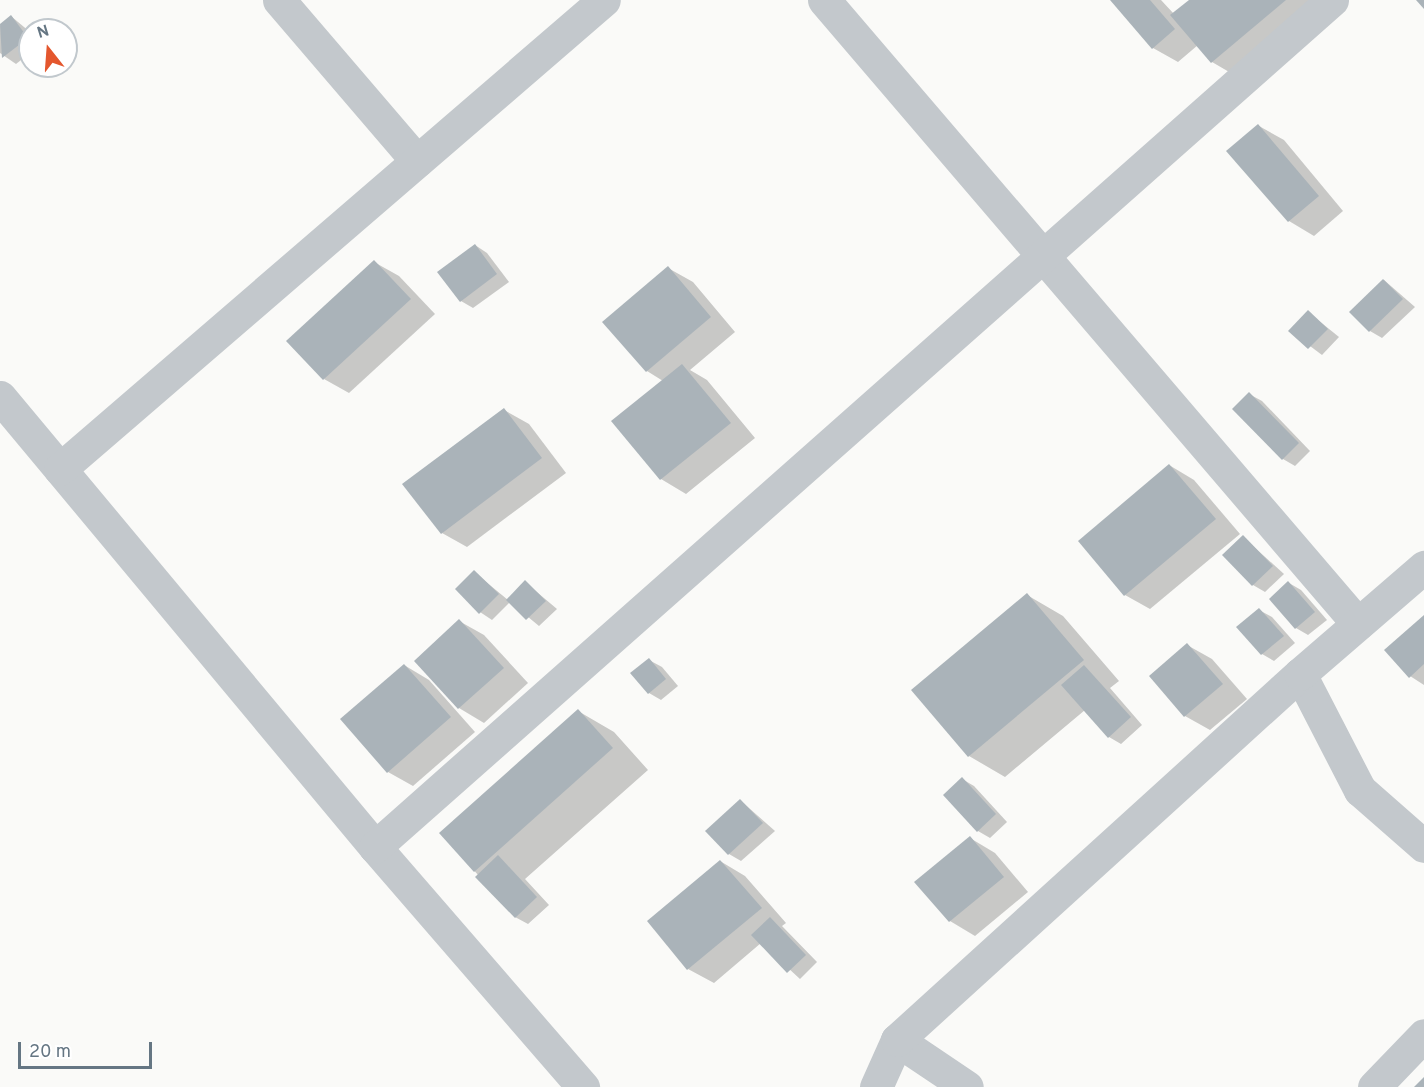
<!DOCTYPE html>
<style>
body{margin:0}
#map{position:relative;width:1424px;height:1087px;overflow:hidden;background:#fafaf8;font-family:Overpass,sans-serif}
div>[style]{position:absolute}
.shadow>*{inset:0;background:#0003}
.building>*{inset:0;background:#aab3b9}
.minor>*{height:33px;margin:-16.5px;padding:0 16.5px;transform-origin:16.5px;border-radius:16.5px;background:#c3c8cc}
span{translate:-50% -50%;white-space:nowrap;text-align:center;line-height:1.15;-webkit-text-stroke:6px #fff;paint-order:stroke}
.north{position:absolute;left:18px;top:18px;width:60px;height:60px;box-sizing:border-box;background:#fff;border:2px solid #c1c8cd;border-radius:50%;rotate:343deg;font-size:16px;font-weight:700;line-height:24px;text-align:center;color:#657683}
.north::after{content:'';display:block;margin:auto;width:21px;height:27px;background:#e4572e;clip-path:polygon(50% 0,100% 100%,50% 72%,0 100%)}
.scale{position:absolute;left:18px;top:1042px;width:134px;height:27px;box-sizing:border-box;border:3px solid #657683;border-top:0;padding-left:8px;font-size:18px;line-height:21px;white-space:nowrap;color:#657683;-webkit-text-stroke:4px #fff;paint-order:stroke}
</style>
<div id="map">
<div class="shadow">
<i style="clip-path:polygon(1112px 0,1161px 0,1174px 14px,1191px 0,1346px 0,1248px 83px,1212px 62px,1198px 45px,1178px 62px,1153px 48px)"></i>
<i style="clip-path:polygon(12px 17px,30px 32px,30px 53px,16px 64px,0 53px,0 26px)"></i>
<i style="clip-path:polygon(1259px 126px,1284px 140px,1343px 211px,1314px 236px,1289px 221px)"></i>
<i style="clip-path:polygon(475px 245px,487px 253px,509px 282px,473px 308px,461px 301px)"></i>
<i style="clip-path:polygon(374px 262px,399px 276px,435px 314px,349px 393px,324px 379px)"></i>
<i style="clip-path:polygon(668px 268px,693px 282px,735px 332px,690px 370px,707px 380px,755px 438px,686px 494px,661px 479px,613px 421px,663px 381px,647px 371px)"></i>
<i style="clip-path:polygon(1384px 280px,1415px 307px,1382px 338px,1370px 331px)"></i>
<i style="clip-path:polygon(1308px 312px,1339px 337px,1322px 355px,1290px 331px)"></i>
<i style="clip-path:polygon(1249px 394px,1262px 401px,1310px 451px,1295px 466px,1283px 459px)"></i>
<i style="clip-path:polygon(504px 410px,529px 424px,566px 473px,467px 547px,442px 533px)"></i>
<i style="clip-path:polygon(1169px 465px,1194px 480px,1240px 534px,1150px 609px,1125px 595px)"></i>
<i style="clip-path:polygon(1243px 537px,1284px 574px,1265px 592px,1253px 585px)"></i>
<i style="clip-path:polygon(474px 572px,508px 600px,525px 582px,557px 609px,539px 626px,510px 602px,492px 620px,480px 612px)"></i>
<i style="clip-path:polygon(1289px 583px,1301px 590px,1327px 620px,1308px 635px,1296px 628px)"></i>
<i style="clip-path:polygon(1027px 595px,1063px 616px,1119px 681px,1110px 688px,1142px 725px,1121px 744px,1109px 737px,1085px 710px,1005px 777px,969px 756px)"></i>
<i style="clip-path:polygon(1259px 610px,1272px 617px,1295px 643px,1274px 661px,1262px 654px)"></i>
<i style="clip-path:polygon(1424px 617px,1424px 685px,1410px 676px)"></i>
<i style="clip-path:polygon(459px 621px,484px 635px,528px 683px,484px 723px,459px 708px,416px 661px)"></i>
<i style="clip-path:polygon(1187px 645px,1212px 659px,1247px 699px,1210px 730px,1185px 716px)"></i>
<i style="clip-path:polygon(649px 660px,662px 667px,678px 686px,661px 700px,649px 693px)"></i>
<i style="clip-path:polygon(404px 665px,429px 680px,475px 732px,413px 786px,388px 772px)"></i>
<i style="clip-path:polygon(578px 711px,614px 732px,648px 770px,525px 879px,549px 905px,528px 924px,515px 917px,441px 833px)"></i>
<i style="clip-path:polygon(962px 779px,974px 786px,1007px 822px,990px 838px,978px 831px)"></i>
<i style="clip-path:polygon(741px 801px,775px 831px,741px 861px,729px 854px)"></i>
<i style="clip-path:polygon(970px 838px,995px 853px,1028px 892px,975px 936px,950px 921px)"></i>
<i style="clip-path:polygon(720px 861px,745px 876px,786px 923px,782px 926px,817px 962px,800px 979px,761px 943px,714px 983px,688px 969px)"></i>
</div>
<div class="building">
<i style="clip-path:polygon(1110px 0,1150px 0,1175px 29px,1152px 49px)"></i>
<i style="clip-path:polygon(1189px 0,1286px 0,1211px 63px,1170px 15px)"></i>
<i style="clip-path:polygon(1416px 0,1424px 0,1424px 9px)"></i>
<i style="clip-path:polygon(11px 15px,28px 38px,2px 58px,0 24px)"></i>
<i style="clip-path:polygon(1258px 124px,1319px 196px,1288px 222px,1226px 151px)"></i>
<i style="clip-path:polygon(475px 244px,497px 274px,460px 302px,437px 272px)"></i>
<i style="clip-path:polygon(374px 260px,411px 299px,323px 380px,286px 341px)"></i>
<i style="clip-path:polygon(668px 266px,711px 317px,646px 372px,602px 322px)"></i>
<i style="clip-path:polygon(1383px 279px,1403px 299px,1369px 332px,1349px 312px)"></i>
<i style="clip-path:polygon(1308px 310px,1328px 329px,1308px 349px,1288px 331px)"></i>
<i style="clip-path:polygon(682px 364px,731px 423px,660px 480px,611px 421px)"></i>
<i style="clip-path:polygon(1249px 392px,1299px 443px,1282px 460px,1232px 409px)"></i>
<i style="clip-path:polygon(504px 408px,542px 458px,441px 534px,402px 484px)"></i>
<i style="clip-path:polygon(1169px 464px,1216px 519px,1124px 596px,1078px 541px)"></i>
<i style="clip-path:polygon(1243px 535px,1273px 566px,1252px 586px,1222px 555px)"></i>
<i style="clip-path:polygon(474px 570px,499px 594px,479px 614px,455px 589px)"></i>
<i style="clip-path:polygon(525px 580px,546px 601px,526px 620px,506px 600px)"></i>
<i style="clip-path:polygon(1288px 581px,1315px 612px,1295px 629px,1269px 599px)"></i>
<i style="clip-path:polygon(1027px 593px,1084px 660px,968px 757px,911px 690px)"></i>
<i style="clip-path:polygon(1259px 608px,1284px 636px,1261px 655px,1236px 627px)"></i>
<i style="clip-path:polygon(1424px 615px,1424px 664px,1409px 678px,1384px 650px)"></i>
<i style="clip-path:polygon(459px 619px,504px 668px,458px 709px,414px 661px)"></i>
<i style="clip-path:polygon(1187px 643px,1223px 684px,1184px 717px,1149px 676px)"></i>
<i style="clip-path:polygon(649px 658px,666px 679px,648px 694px,630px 673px)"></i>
<i style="clip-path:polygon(404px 664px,451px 717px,387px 773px,340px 719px)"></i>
<i style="clip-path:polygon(1084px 665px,1131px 717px,1108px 738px,1061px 685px)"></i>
<i style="clip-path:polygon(578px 709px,613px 748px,474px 872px,439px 833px)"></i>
<i style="clip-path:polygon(962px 777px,996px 814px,977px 832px,943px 795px)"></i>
<i style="clip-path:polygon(740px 799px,763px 823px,728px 855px,705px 831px)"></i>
<i style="clip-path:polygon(970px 836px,1004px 877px,949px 922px,914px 882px)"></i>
<i style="clip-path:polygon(498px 855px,537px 897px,515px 918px,475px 877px)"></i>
<i style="clip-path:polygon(720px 860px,762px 908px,687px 970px,647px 921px)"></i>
<i style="clip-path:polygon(770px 917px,806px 955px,787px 973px,751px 935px)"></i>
<i style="clip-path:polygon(1424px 1077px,1424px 1087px,1414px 1087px)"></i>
</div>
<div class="minor">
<i style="left:279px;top:0;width:212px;rotate:49.4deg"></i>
<i style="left:824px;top:0;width:821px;rotate:49.44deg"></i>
<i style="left:0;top:397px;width:586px;rotate:50.19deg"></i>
<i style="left:375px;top:847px;width:318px;rotate:49.1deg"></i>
<i style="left:60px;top:469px;width:718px;rotate:-40.77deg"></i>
<i style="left:1300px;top:674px;width:131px;rotate:62.7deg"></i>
<i style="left:1360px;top:790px;width:85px;rotate:41.2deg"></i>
<i style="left:375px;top:847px;width:1278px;rotate:-41.51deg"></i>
<i style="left:897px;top:1040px;width:84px;rotate:33.9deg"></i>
<i style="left:876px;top:1087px;width:51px;rotate:-65.9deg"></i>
<i style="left:897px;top:1040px;width:544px;rotate:-42.25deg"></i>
<i style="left:1300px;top:674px;width:164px;rotate:-40.8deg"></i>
<i style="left:1374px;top:1087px;width:72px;rotate:-46.1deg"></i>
</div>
<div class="north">N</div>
<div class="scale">20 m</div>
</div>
